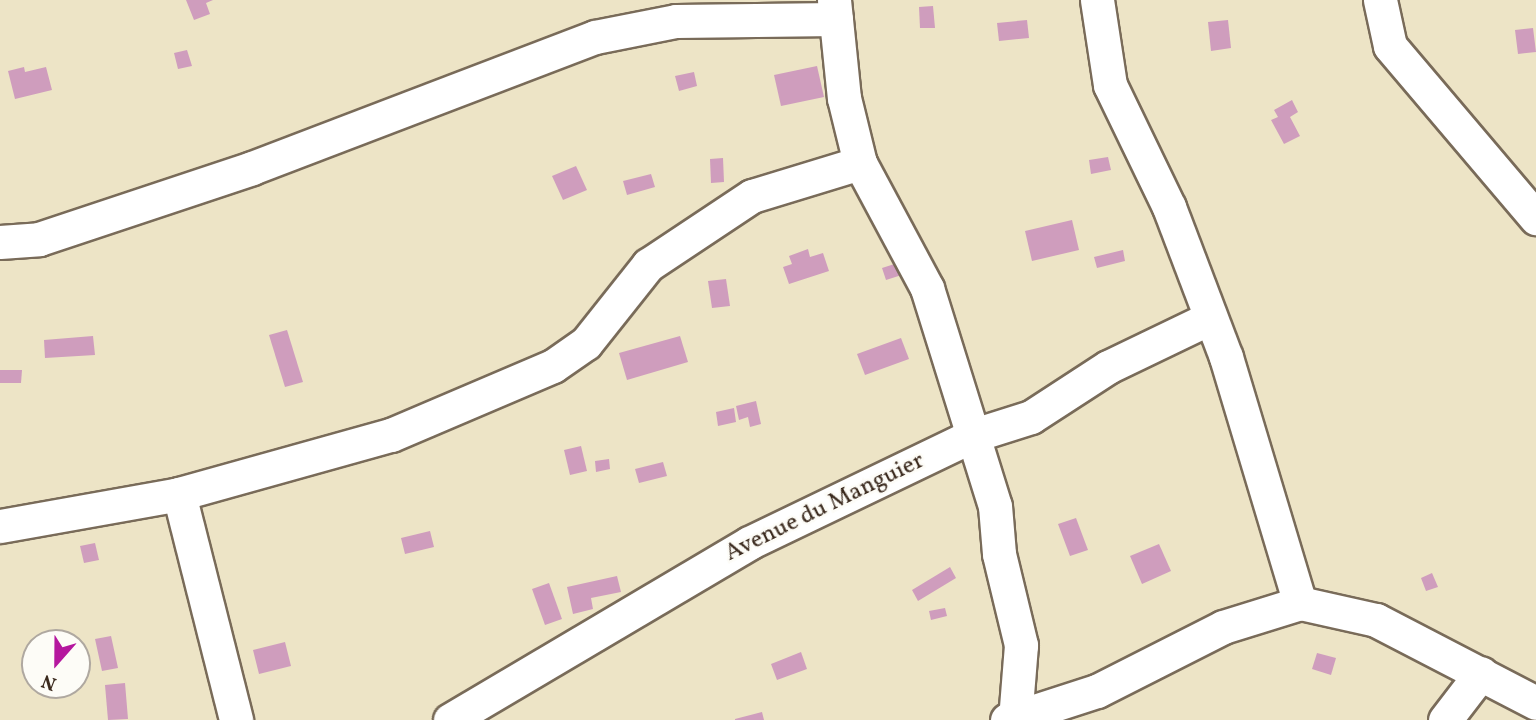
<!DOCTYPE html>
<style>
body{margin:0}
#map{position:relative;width:1536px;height:720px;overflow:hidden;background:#ede4c6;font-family:Vollkorn,serif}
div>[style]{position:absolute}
.building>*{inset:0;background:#cf9dbd}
.roads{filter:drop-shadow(2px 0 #796b59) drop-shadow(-2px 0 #796b59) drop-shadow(0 2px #796b59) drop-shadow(0 -2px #796b59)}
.minor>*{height:33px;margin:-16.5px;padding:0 16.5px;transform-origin:16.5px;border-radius:16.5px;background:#fff}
span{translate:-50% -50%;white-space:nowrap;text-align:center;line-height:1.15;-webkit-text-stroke:5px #fdfcf7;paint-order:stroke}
.street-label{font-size:24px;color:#3b2a1e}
.north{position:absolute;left:21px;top:629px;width:70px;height:70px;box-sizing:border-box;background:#fdfcf7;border:2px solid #afa8a0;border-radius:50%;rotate:201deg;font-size:19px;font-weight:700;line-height:28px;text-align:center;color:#3b2a1e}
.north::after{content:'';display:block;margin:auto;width:24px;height:32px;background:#b5179e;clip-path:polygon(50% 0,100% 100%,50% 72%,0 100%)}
</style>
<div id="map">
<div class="building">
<i style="clip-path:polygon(186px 0,213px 0,206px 3px,210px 14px,194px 20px)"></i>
<i style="clip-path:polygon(933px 6px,935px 28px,920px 28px,919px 7px)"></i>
<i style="clip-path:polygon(1027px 20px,1029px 38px,999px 41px,997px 23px)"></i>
<i style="clip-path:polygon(1228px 20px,1231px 48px,1211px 51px,1208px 22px)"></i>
<i style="clip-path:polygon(1533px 28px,1536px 52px,1518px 54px,1515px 30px)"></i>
<i style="clip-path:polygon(187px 50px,192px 66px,178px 69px,174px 53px)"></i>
<i style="clip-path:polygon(817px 66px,824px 97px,781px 106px,774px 75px)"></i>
<i style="clip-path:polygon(24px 67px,25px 72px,46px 67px,52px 90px,15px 99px,8px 71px)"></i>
<i style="clip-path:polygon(694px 72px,697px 86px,679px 91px,675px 76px)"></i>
<i style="clip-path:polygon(1292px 100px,1298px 112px,1290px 117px,1300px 136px,1284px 144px,1271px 120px,1278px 117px,1274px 110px)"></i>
<i style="clip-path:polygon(1108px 157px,1111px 170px,1091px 174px,1089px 160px)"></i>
<i style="clip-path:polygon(723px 158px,724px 182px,711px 183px,710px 159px)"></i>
<i style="clip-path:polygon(576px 166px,587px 190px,563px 200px,552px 176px)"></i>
<i style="clip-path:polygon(651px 174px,655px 187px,627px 195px,623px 181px)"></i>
<i style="clip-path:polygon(1072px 220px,1079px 250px,1032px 261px,1025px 231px)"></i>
<i style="clip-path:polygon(808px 249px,810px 257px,823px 253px,829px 271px,789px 284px,783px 267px,792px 264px,789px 256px)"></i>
<i style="clip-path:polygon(1123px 250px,1125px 261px,1097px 268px,1094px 257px)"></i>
<i style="clip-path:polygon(907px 260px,911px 272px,886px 280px,882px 268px)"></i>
<i style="clip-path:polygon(726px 279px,730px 306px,712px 308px,708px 281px)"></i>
<i style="clip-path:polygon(287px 330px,303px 382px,285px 387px,269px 335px)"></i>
<i style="clip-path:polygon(93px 336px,95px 355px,45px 358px,44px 340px)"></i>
<i style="clip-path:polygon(680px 336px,688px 362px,627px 380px,619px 353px)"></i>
<i style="clip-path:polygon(901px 338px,909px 359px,865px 375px,857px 354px)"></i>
<i style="clip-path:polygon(0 370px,22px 370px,21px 383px,0 383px)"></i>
<i style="clip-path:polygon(756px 401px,761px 424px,750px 427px,748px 417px,739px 420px,736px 406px)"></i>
<i style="clip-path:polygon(734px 408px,736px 422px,718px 426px,716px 412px)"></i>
<i style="clip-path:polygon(581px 446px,587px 471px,570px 475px,564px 450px)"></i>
<i style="clip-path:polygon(609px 459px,610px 469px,596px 472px,595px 461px)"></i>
<i style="clip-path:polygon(663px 462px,667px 476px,639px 483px,635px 469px)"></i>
<i style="clip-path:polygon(1076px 518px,1088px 550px,1070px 556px,1058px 524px)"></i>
<i style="clip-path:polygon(430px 531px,434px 547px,405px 554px,401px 538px)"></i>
<i style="clip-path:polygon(95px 543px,99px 560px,84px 563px,80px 546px)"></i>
<i style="clip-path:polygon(1159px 544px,1171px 571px,1142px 584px,1130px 556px)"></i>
<i style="clip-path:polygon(950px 567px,956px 578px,918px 601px,912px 590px)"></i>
<i style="clip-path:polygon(1432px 573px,1438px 587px,1426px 591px,1421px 578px)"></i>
<i style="clip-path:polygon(617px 576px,621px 592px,591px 598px,593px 609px,573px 614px,567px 587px)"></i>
<i style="clip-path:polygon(549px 583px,562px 619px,545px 625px,532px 589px)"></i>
<i style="clip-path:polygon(945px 608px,947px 616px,931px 620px,929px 611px)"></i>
<i style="clip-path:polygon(111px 636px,118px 668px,102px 671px,95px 639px)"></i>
<i style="clip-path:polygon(285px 642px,291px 666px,259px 674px,253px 650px)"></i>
<i style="clip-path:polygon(801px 652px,807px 669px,777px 680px,771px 664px)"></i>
<i style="clip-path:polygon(1317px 653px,1336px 658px,1331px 675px,1312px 669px)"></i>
<i style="clip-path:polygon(125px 683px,128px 719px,108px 720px,105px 685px)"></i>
<i style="clip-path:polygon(762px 712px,764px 720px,735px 720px,735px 719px)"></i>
</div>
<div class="roads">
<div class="minor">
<i style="left:834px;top:0;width:99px;rotate:84.2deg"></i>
<i style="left:844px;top:98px;width:67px;rotate:76.2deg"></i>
<i style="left:860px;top:163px;width:142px;rotate:61.8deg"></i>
<i style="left:927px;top:288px;width:228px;rotate:72.7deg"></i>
<i style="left:995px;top:506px;width:48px;rotate:85.2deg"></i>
<i style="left:999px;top:554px;width:94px;rotate:76.4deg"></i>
<i style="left:1021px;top:645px;width:75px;rotate:94.6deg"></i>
<i style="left:1097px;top:0;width:86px;rotate:81.3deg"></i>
<i style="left:1110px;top:85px;width:136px;rotate:64.2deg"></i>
<i style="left:1169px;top:207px;width:160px;rotate:69.2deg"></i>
<i style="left:1226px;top:357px;width:257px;rotate:73.3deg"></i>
<i style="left:1380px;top:0;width:47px;rotate:77.7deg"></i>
<i style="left:1390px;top:46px;width:226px;rotate:49.7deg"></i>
<i style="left:0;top:242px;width:39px;rotate:-4deg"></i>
<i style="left:39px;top:239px;width:225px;rotate:-18.4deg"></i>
<i style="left:252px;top:168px;width:367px;rotate:-20.9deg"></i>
<i style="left:595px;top:37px;width:83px;rotate:-11.2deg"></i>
<i style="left:676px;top:21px;width:160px;rotate:-0.7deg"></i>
<i style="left:179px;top:494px;width:233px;rotate:75.8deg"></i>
<i style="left:0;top:526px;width:182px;rotate:-10.1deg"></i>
<i style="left:179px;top:494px;width:220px;rotate:-15.6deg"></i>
<i style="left:391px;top:435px;width:176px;rotate:-23.1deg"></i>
<i style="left:553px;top:366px;width:40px;rotate:-34.9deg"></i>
<i style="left:586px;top:343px;width:100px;rotate:-51.5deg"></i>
<i style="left:648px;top:265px;width:125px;rotate:-33.6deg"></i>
<i style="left:752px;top:196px;width:113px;rotate:-17deg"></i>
<i style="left:450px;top:720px;width:347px;rotate:-30.6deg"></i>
<i style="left:749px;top:543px;width:246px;rotate:-25.7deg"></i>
<i style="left:971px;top:436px;width:63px;rotate:-17.6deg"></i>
<i style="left:1031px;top:417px;width:92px;rotate:-33deg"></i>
<i style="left:1108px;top:367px;width:113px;rotate:-25.7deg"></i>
<i style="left:1007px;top:720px;width:95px;rotate:-17.9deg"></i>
<i style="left:1097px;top:691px;width:141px;rotate:-26.9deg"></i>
<i style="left:1223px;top:627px;width:81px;rotate:-17.3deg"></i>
<i style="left:1300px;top:603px;width:78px;rotate:12.6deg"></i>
<i style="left:1376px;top:620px;width:180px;rotate:27.4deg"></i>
<i style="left:1445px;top:720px;width:59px;rotate:-52.5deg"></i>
</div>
</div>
<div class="street-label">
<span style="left:825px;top:508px;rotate:-26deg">Avenue du Manguier</span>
</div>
<div class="north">N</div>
</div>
